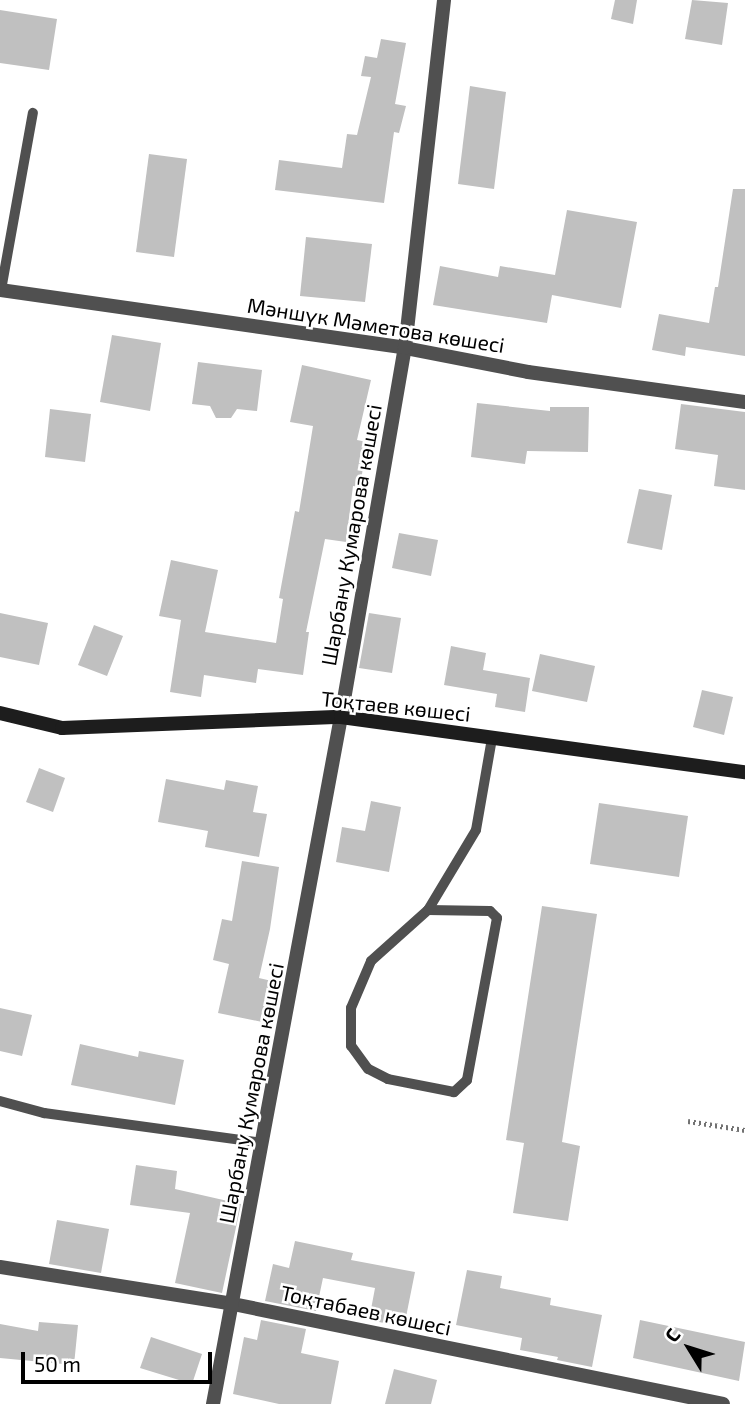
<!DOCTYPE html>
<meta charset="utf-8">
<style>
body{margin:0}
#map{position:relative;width:745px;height:1404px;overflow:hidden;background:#fff;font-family:"Exo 2",sans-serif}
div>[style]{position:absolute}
.building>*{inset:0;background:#c0c0c0}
.path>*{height:4.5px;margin-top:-2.25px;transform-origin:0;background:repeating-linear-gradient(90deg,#727272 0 2px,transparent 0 5.5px)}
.lane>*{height:10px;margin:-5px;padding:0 5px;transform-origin:5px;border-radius:5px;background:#505050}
.street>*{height:14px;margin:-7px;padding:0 7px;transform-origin:7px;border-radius:7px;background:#505050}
.secondary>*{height:14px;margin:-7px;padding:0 7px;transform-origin:7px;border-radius:7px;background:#1d1d1d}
span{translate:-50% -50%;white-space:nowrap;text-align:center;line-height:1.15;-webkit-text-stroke:5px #fff;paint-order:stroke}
.street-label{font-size:21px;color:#000}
.north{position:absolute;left:654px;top:1313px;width:70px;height:70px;-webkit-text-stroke:5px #fff;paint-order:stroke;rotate:308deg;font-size:19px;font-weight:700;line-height:28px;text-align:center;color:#000}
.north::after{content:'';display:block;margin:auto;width:24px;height:32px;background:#000;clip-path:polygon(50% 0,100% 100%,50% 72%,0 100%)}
.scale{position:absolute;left:21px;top:1352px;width:191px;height:32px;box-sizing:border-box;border:4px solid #000;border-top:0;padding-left:9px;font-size:21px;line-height:24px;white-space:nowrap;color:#000;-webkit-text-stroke:5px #fff;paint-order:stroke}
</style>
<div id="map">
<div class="building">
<i style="clip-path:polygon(615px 0,637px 0,633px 24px,611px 19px)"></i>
<i style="clip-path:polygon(692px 0,728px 3px,722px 45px,685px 39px)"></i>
<i style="clip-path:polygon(0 10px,57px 19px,49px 70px,0 63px)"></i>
<i style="clip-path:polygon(381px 39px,406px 43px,395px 104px,406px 106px,399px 133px,394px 132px,384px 203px,275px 190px,279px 160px,342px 168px,347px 134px,357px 135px,371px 77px,361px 76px,365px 56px,377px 58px)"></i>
<i style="clip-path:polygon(470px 86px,506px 92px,494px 189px,458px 184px)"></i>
<i style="clip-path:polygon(149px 154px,187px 159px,174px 257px,136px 252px)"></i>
<i style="clip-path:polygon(733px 189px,745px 189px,745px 356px,686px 347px,685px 356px,652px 350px,659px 314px,709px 323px,715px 287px,718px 287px)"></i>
<i style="clip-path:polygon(567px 210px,637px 222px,621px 308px,552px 295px,547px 323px,433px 305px,440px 266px,498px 277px,500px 266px,555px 275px)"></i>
<i style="clip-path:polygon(306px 237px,372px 244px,365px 302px,300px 296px)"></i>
<i style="clip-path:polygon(112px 335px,161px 343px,150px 411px,100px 402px)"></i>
<i style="clip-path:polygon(198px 362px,262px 370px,257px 411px,237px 409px,231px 418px,216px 418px,210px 406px,192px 404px)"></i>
<i style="clip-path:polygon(302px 365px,371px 380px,357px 440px,367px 442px,360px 487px,353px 486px,346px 542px,325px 539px,306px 632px,309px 632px,303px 675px,258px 669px,256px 683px,204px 675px,201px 697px,170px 692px,181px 620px,159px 616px,171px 560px,218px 570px,205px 632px,276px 643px,283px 599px,279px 598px,295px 511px,299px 512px,313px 426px,290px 422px)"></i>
<i style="clip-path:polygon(477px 403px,550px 411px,550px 407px,589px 407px,588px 452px,527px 451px,525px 464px,471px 457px)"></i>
<i style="clip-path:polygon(681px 404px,745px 412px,745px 490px,714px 486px,718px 455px,675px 449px)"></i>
<i style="clip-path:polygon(50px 409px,91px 414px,85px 462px,45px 457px)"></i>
<i style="clip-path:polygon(639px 489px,672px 495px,662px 550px,627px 543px)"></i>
<i style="clip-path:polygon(399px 533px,438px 540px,431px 576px,392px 568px)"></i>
<i style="clip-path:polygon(0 613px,48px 623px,39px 665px,0 657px)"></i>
<i style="clip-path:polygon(369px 613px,401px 618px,392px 673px,359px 668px)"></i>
<i style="clip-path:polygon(94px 625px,123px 636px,107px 676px,78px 665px)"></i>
<i style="clip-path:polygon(451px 646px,486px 653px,483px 670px,530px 678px,525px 712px,495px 707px,497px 694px,444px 685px)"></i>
<i style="clip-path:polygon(540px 654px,595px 666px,587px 702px,532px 691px)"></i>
<i style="clip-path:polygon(702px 690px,733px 697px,724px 735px,693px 727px)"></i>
<i style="clip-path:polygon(39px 768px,65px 778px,53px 812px,26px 802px)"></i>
<i style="clip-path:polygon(166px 779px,224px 790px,226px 780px,258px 786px,253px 812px,267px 814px,259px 857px,205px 847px,208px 831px,158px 822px)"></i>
<i style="clip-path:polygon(371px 801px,401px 807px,389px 872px,336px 862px,342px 827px,365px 831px)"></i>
<i style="clip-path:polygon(599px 803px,688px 816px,679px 877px,590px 864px)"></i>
<i style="clip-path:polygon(242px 861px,279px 867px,270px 929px,259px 978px,276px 982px,267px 1023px,218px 1013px,229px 964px,213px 960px,222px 919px,232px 921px)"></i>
<i style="clip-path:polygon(542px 906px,597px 914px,562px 1142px,580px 1146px,568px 1221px,513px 1213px,524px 1143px,506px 1140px)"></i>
<i style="clip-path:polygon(0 1008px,32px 1015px,22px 1056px,0 1051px)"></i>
<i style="clip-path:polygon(80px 1044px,138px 1057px,139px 1051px,184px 1060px,175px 1105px,71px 1085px)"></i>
<i style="clip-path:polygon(136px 1165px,177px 1171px,175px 1189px,241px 1204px,222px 1293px,175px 1283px,190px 1213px,130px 1205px)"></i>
<i style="clip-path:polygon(57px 1220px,109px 1229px,101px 1273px,49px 1264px)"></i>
<i style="clip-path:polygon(295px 1241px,353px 1253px,351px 1260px,415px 1272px,404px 1327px,369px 1320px,375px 1288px,323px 1278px,316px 1311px,265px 1301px,273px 1264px,289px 1268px)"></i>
<i style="clip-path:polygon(467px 1270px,502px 1276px,500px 1288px,551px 1298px,550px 1305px,602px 1315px,592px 1367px,557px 1360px,558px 1357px,520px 1350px,522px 1338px,456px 1325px)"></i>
<i style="clip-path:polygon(261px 1320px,306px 1329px,301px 1353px,339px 1361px,331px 1404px,279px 1404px,233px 1394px,244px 1337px,257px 1340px)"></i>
<i style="clip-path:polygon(640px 1320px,745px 1342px,739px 1381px,633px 1358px)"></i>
<i style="clip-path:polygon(39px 1322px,78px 1325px,74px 1365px,0 1358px,0 1324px,38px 1331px)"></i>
<i style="clip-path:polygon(151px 1337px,202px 1354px,192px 1384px,140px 1368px)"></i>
<i style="clip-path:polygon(394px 1369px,437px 1380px,431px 1404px,385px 1404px)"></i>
</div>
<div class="path">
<i style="left:688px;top:1121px;width:58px;rotate:9deg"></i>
</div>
<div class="lane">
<i style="left:1px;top:290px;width:180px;rotate:-79.8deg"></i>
<i style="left:428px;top:910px;width:62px;rotate:0.9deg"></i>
<i style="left:490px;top:911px;width:10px;rotate:45deg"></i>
<i style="left:497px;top:918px;width:165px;rotate:100.5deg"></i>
<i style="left:467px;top:1080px;width:18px;rotate:137deg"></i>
<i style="left:454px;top:1092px;width:67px;rotate:-168.9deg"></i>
<i style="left:388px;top:1079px;width:22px;rotate:-153deg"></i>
<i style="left:368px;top:1069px;width:29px;rotate:-126deg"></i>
<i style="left:351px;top:1046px;width:38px;rotate:-90deg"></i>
<i style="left:351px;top:1008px;width:51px;rotate:-66.9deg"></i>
<i style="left:371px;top:961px;width:76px;rotate:-41.8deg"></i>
<i style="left:428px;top:910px;width:93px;rotate:-59deg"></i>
<i style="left:476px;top:830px;width:93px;rotate:-80.1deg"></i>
<i style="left:0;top:1101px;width:46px;rotate:15.3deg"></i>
<i style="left:44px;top:1113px;width:221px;rotate:7.8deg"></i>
</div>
<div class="street">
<i style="left:0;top:290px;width:409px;rotate:8.1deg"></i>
<i style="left:405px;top:348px;width:125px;rotate:11deg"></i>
<i style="left:528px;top:372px;width:219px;rotate:7.9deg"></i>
<i style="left:0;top:1267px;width:236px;rotate:9deg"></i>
<i style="left:233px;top:1304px;width:500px;rotate:11.53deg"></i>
<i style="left:213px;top:1404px;width:699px;rotate:-79.45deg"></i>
<i style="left:341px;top:717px;width:375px;rotate:-80.2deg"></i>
<i style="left:405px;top:348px;width:350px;rotate:-83.6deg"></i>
</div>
<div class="secondary">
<i style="left:0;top:713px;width:64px;rotate:13.6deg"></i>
<i style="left:62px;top:728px;width:279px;rotate:-2.3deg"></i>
<i style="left:341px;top:717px;width:408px;rotate:7.8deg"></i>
</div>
<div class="street-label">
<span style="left:376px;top:325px;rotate:9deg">Мәншүк Мәметова көшесі</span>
<span style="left:351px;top:535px;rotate:-80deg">Шарбану Кумарова көшесі</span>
<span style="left:396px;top:706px;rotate:6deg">Тоқтаев көшесі</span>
<span style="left:251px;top:1093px;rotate:-79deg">Шарбану Кумарова көшесі</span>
<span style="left:366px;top:1310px;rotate:12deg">Тоқтабаев көшесі</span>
</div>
<div class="north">С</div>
<div class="scale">50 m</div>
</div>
